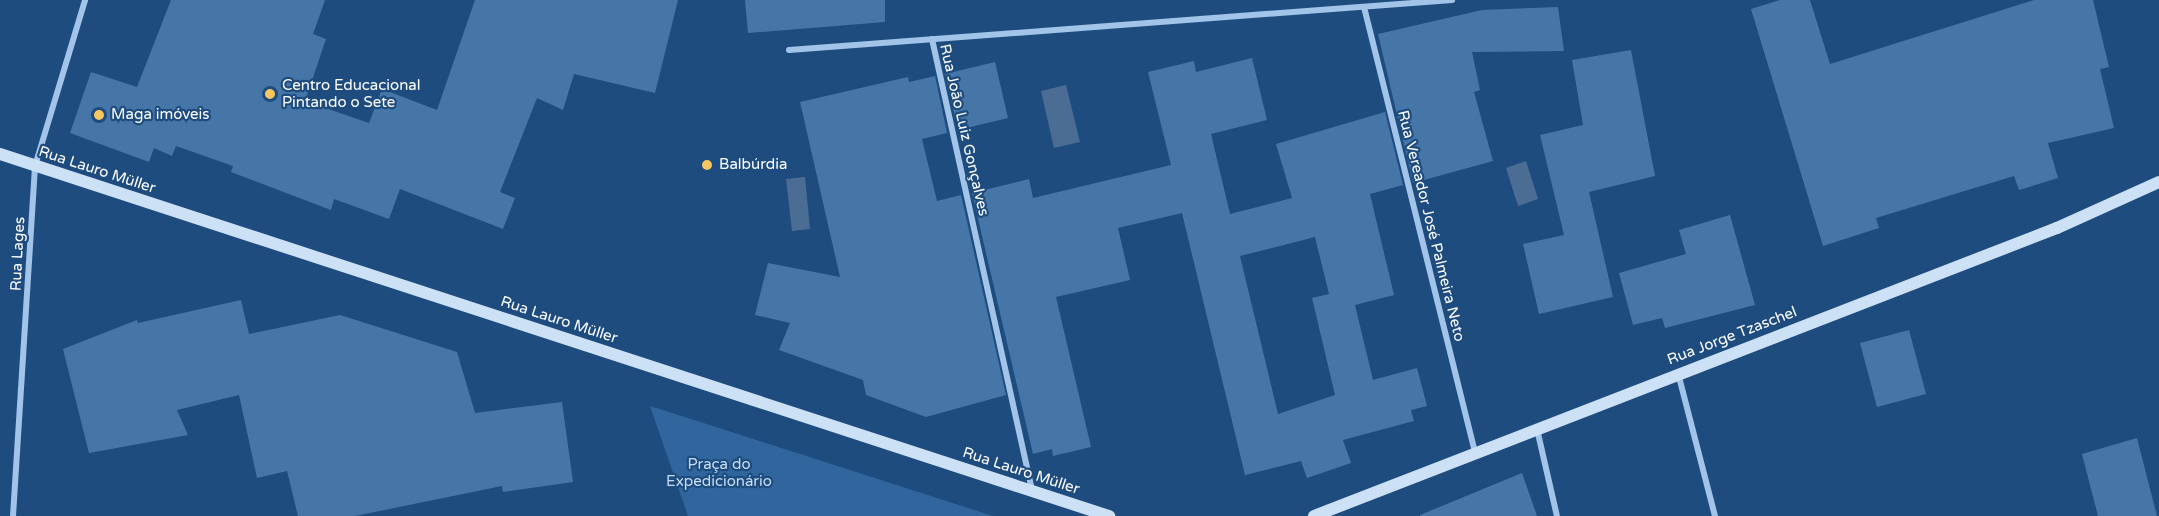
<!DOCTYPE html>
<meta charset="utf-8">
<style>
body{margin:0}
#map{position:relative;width:2159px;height:516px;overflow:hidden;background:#1e4c7f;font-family:"Varela Round",sans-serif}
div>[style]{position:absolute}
.green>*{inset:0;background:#30669d}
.water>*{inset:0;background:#4b6d93}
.building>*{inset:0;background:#4676a8}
.street>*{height:6px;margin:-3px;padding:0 3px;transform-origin:3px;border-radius:3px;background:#a1c4e8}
.secondary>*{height:12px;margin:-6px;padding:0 6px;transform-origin:6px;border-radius:6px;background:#cce0f6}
.dots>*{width:16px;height:16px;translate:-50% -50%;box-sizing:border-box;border:3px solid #1e4c7f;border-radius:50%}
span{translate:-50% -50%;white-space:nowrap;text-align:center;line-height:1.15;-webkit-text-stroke:4.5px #1e4c7f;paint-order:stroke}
.poi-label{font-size:15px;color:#fff}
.left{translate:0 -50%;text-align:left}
.street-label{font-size:15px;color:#fff}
.park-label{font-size:15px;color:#c5ddf6}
</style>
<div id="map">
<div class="green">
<i style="clip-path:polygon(650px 406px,713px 426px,993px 516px,688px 516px)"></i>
</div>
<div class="water">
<i style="clip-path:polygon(1066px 85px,1080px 142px,1054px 148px,1041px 91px)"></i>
<i style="clip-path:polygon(1526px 161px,1538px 199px,1518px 206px,1506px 168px)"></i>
<i style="clip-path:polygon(805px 177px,810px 229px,792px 231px,786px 179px)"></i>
</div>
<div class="building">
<i style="clip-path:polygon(171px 0,325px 0,313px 34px,326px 39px,305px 101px,369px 123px,382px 89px,437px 110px,475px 0,678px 0,655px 93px,574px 74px,563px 110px,537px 98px,500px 192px,515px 198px,503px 229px,400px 189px,389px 219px,334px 199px,331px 210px,231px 172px,233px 166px,176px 146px,172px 156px,154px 148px,149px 162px,70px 133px,91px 72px,137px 87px)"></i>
<i style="clip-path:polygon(745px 0,885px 0,885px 22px,748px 33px)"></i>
<i style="clip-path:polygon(1780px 0,1810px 0,1830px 64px,2034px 0,2093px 0,2109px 67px,2100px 69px,2114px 128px,2048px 143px,2058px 178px,2019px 190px,2014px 176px,1876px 218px,1879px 228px,1823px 246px,1751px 9px)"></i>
<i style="clip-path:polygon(1558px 7px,1564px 51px,1472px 52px,1480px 90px,1474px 92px,1493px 161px,1413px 183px,1378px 34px,1482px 10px)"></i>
<i style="clip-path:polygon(1631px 50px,1655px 176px,1589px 192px,1613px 297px,1539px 314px,1523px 244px,1564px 235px,1540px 135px,1583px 125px,1572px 60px)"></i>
<i style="clip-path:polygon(evenodd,1252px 58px,1267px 120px,1211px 134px,1230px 214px,1292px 198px,1276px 144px,1385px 112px,1403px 185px,1370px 194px,1394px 295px,1355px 305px,1373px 380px,1417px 368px,1427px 406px,1411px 410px,1414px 421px,1343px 440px,1351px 463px,1307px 478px,1301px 461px,1245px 475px,1182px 213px,1118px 228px,1130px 280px,1056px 297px,1091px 447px,1053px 456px,1052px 449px,1033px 454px,972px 193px,1029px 179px,1033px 198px,1171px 165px,1148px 72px,1194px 61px,1196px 72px,1252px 58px,1315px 237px,1329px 294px,1312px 298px,1335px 395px,1278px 414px,1240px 256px,1315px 237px)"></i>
<i style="clip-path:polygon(995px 62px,1008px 118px,958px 130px,945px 74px)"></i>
<i style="clip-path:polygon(935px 76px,947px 133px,922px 139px,937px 201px,961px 195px,1006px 395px,926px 417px,866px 395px,863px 380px,779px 350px,790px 323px,755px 315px,768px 263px,840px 277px,800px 102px,908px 77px,909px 82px)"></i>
<i style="clip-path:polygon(1730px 215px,1755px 305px,1665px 328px,1662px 318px,1633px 325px,1619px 273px,1686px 254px,1679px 230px)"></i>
<i style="clip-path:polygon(241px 300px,249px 334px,340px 315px,457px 352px,475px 413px,562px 402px,573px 482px,503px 492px,502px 486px,355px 516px,298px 516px,287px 471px,257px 478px,239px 395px,177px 410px,188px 435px,89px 453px,63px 349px,137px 320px,138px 323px)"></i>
<i style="clip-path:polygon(1909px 330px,1926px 394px,1877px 407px,1860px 343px)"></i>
<i style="clip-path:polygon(2137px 438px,2157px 516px,2098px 516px,2082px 454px)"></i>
<i style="clip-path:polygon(1522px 473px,1537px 516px,1420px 516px,1420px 515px)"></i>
</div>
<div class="street">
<i style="left:1364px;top:7px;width:458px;rotate:76deg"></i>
<i style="left:932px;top:39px;width:461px;rotate:77.5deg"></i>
<i style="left:789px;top:50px;width:665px;rotate:-4.31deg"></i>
<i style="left:1678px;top:373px;width:148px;rotate:75.5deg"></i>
<i style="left:1537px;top:429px;width:89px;rotate:77.1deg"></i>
<i style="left:13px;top:516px;width:351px;rotate:-86.4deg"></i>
<i style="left:35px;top:166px;width:173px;rotate:-73.2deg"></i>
</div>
<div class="secondary">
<i style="left:0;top:154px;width:1167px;rotate:18.08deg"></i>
<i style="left:1314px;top:516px;width:797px;rotate:-21.19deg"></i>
<i style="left:2057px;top:228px;width:112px;rotate:-24.3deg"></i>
</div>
<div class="dots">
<i style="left:270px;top:94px;background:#f7c660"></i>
<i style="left:99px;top:115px;background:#f7c660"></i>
<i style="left:707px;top:165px;background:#f7c660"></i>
</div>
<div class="poi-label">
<span class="left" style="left:282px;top:94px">Centro Educacional<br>Pintando o Sete</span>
<span class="left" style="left:111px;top:115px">Maga imóveis</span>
<span class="left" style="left:719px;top:165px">Balbúrdia</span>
</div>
<div class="street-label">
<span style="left:964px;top:130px;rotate:77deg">Rua João Luiz Gonçalves</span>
<span style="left:97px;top:170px;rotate:18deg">Rua Lauro Müller</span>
<span style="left:1431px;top:226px;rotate:76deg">Rua Vereador José Palmeira Neto</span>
<span style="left:18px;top:254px;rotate:-87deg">Rua Lages</span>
<span style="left:559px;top:320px;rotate:18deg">Rua Lauro Müller</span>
<span style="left:1732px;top:336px;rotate:-21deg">Rua Jorge Tzaschel</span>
<span style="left:1021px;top:471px;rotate:18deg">Rua Lauro Müller</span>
</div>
<div class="park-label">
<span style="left:719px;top:473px">Praça do<br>Expedicionário</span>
</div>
</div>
